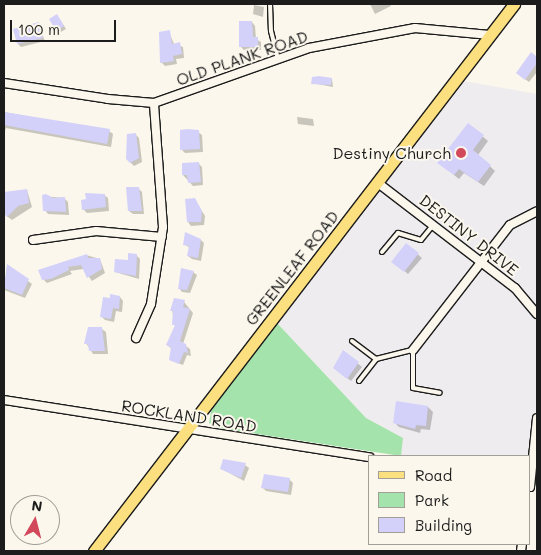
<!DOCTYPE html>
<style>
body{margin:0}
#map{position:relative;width:541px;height:555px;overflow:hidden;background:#fbf7ec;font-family:Mali,sans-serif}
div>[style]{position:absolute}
.built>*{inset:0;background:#efecf0}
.green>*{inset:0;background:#a4e3ab}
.shadow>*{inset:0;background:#0003}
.building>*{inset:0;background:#d3d1fa}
.roads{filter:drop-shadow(1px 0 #1c1c1c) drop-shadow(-1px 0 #1c1c1c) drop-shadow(0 1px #1c1c1c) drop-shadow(0 -1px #1c1c1c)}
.lane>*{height:4px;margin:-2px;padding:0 2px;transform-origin:2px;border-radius:2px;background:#fbf7ec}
.street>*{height:8px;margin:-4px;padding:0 4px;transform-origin:4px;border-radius:4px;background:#fbf7ec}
.primary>*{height:11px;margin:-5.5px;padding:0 5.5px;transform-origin:5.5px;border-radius:5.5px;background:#fce080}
.dots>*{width:14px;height:14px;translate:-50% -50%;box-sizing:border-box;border:2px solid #fbf7ec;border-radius:50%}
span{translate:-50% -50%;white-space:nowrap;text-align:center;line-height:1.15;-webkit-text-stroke:4px #fbf7ec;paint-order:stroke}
.street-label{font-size:16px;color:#1c1c1c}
.poi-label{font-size:16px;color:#1c1c1c}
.right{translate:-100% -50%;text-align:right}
.frame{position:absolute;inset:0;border:5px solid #1c1c1c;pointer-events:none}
.legend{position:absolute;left:368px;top:455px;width:162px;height:90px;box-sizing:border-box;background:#fbf7ec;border:1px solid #a29f99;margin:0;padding:6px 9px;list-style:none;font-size:15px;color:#1c1c1c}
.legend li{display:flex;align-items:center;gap:10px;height:25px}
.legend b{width:25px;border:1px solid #a29f99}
.north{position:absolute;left:10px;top:495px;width:50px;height:50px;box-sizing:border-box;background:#fbf7ec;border:1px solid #a29f99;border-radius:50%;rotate:8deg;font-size:14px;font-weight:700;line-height:20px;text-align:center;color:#1c1c1c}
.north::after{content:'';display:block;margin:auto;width:18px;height:22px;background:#d1495b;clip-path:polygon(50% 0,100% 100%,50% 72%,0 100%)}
.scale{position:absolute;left:10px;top:20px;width:106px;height:22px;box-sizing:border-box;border:2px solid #1c1c1c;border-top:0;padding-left:6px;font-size:15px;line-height:18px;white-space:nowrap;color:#1c1c1c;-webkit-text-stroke:4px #fbf7ec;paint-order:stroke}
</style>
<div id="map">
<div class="built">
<i style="clip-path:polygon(464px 81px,537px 94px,537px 477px,530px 476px,530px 456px,401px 456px,403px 438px,366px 418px,277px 323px)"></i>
</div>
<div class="green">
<i style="clip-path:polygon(277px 323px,366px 418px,403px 438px,401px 456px,219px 428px,209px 423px,212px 406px)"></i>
</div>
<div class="shadow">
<i style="clip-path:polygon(370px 4px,390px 4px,391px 6px,375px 14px)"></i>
<i style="clip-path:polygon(254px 5px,264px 7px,263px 17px,253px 14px)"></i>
<i style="clip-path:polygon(59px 18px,66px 29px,59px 33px,51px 19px)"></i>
<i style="clip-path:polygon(252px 22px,255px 26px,256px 39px,261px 42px,261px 50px,244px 50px,241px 47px)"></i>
<i style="clip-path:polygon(38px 24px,45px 41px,21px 47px,18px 44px)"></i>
<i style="clip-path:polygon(169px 32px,174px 44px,183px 47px,184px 58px,176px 59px,177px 64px,165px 66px,161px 62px)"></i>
<i style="clip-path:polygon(531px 54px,537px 58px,537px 72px,529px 82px,521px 76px)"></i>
<i style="clip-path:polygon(332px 79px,333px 87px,312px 83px)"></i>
<i style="clip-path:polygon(4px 112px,109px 131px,113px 134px,111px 147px,6px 128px,4px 134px)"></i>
<i style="clip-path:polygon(297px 117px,313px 119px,314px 126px,298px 124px)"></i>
<i style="clip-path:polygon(468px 124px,488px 141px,478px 155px,495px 171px,484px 186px,464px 173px,459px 179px,444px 167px)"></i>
<i style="clip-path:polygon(198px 132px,202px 135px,203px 152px,185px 153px,182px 150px)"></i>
<i style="clip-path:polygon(136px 135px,139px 138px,142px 162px,134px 166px,127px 159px)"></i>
<i style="clip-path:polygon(199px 164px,202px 167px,203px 185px,193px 186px,183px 175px)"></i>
<i style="clip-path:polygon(138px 188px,142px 192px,144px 214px,133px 214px,129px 211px)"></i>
<i style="clip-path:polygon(27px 190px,32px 207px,12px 220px,4px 214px,4px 209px)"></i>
<i style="clip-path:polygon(104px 195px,108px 198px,109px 211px,87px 213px,83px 209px,87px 201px)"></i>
<i style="clip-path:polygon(43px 196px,64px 198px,68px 202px,69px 215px,48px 214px,45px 210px)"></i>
<i style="clip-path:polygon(195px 200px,205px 216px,204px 225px,191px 226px,188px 222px)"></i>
<i style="clip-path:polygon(201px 240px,204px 243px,201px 261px,192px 259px,188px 256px,190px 248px,184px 244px)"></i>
<i style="clip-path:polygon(407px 245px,422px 258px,408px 274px,397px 265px)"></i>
<i style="clip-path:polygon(86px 255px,100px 259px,105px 273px,92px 281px,83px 269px,70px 271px,72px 274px,47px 283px,43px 279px,40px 270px)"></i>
<i style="clip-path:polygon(136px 255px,140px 259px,139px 279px,115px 272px)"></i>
<i style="clip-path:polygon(7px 266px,32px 284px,25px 298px,4px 290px)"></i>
<i style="clip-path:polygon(193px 272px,197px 275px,190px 293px,182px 292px,179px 288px)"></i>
<i style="clip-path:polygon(120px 297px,123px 301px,122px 312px,116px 311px,114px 322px,105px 320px,102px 317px)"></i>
<i style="clip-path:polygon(184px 302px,193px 313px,183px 344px,190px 349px,191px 356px,187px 355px,183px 365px,170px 360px,172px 349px,167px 345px,175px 326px,172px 310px)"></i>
<i style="clip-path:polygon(102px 329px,106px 332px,108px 354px,93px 354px,86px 343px)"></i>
<i style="clip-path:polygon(344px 352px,362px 367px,351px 381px,338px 371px)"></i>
<i style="clip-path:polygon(428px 407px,433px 412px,430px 430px,421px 429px,420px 433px,399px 427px,394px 422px)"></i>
<i style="clip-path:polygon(245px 465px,249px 468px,244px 481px,222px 469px)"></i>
<i style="clip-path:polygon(289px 479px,293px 483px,291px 495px,266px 491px,263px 488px)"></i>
</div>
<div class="building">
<i style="clip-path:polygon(57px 14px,64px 26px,56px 31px,49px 19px)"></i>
<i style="clip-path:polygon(239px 21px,252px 21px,253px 37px,258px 37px,258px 47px,239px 47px)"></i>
<i style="clip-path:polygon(39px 22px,43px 38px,17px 44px,13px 29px)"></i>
<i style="clip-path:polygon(170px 30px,172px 44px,180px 42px,182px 54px,173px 56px,174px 61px,160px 63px,159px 32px)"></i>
<i style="clip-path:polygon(531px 52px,537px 57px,537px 63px,525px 80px,516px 73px)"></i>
<i style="clip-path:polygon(319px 76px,332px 78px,331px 85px,311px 84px,312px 77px)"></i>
<i style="clip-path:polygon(4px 112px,110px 129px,107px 144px,4px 125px)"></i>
<i style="clip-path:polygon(468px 123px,484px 135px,473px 150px,491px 165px,478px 182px,459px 169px,454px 175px,437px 163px)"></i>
<i style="clip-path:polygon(187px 129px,199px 130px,200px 149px,180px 150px,180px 130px)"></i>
<i style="clip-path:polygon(136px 133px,139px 158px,130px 163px,126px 159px,127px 134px)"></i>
<i style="clip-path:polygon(199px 162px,201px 182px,188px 183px,187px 175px,182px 175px,182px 163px)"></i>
<i style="clip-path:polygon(126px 187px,139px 187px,142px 211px,128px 211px)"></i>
<i style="clip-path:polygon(27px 189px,29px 203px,18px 206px,7px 217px,4px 213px,4px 192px)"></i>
<i style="clip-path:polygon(85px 193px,105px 194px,106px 207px,82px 210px,81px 200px,86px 199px)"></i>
<i style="clip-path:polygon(46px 194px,53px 198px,65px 197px,66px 212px,43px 211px,42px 195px)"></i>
<i style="clip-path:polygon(195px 198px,202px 211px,201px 222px,187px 222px,185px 199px)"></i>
<i style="clip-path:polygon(185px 232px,201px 239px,198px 258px,187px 256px,189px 246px,183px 245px)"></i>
<i style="clip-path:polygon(406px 243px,419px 253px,404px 272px,391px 262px)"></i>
<i style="clip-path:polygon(128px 253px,137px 254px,136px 276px,114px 272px,115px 259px,128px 260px)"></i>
<i style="clip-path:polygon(87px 254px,88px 258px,100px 258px,102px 269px,87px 278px,81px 265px,68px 267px,69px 270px,51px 279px,42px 280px,38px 270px)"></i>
<i style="clip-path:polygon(7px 264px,29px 279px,22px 295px,4px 288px)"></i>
<i style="clip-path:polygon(181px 268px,194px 271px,187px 290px,178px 289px)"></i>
<i style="clip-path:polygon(110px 294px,120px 296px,119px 309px,113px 308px,111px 319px,100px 317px,103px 297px,110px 298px)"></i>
<i style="clip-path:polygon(174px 298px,185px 300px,183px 307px,190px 309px,180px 341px,186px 344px,188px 353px,184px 352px,179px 364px,169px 360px,171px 347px,166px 345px,175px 325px,172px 325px,173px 311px,170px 311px)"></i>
<i style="clip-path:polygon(88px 327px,102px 327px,105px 351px,89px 351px,88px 344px,84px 344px)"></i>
<i style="clip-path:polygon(343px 350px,359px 362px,347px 379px,333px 368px)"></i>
<i style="clip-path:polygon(396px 401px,428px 406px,426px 426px,416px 425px,415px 429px,393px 423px)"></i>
<i style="clip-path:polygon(223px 459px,246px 463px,241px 478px,220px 469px)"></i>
<i style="clip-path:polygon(264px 474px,290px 478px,288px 492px,261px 488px)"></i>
</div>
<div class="roads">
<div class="lane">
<i style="left:270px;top:4px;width:27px;rotate:88deg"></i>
<i style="left:271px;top:31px;width:29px;rotate:76deg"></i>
<i style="left:382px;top:252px;width:25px;rotate:-50deg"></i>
<i style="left:398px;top:233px;width:24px;rotate:17deg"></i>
<i style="left:421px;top:240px;width:19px;rotate:-51deg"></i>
<i style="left:352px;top:341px;width:30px;rotate:37deg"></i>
<i style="left:359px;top:381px;width:28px;rotate:-52deg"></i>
<i style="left:376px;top:359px;width:38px;rotate:-14deg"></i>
<i style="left:413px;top:350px;width:38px;rotate:90deg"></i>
<i style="left:413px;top:388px;width:27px;rotate:10deg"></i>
</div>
<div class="street">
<i style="left:4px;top:83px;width:105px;rotate:8.7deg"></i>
<i style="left:108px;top:99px;width:46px;rotate:5deg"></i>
<i style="left:154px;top:103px;width:164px;rotate:-19.5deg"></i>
<i style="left:309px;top:48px;width:108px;rotate:-10.7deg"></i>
<i style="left:415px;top:28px;width:75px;rotate:5.3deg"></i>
<i style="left:378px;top:183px;width:173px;rotate:37.5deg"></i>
<i style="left:515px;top:288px;width:34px;rotate:50deg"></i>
<i style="left:33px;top:240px;width:64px;rotate:-8.1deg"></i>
<i style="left:96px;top:231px;width:66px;rotate:5.2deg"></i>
<i style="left:136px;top:338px;width:37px;rotate:-66deg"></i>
<i style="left:151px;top:304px;width:78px;rotate:-81.1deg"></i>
<i style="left:163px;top:227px;width:124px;rotate:-94.2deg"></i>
<i style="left:413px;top:350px;width:158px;rotate:-52.2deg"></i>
<i style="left:510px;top:225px;width:30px;rotate:-27deg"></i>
<i style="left:4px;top:400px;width:370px;rotate:8.9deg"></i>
<i style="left:530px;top:487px;width:69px;rotate:-84.2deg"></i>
<i style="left:521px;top:551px;width:7px;rotate:-82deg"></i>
</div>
<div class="primary">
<i style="left:94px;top:551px;width:690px;rotate:-52.48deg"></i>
</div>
</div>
<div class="dots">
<i style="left:461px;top:153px;background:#d1495b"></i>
</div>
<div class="street-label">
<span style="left:242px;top:58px;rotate:-19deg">OLD PLANK ROAD</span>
<span style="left:469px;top:235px;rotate:38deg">DESTINY DRIVE</span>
<span style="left:292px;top:268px;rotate:-52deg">GREENLEAF ROAD</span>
<span style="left:189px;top:416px;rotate:9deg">ROCKLAND ROAD</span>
</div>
<div class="poi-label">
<span class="right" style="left:451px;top:153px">Destiny Church</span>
</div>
<div class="frame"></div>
<ul class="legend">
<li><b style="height:6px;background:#fce080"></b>Road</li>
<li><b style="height:14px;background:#a4e3ab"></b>Park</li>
<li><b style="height:14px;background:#d3d1fa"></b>Building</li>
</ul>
<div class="north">N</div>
<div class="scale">100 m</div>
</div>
